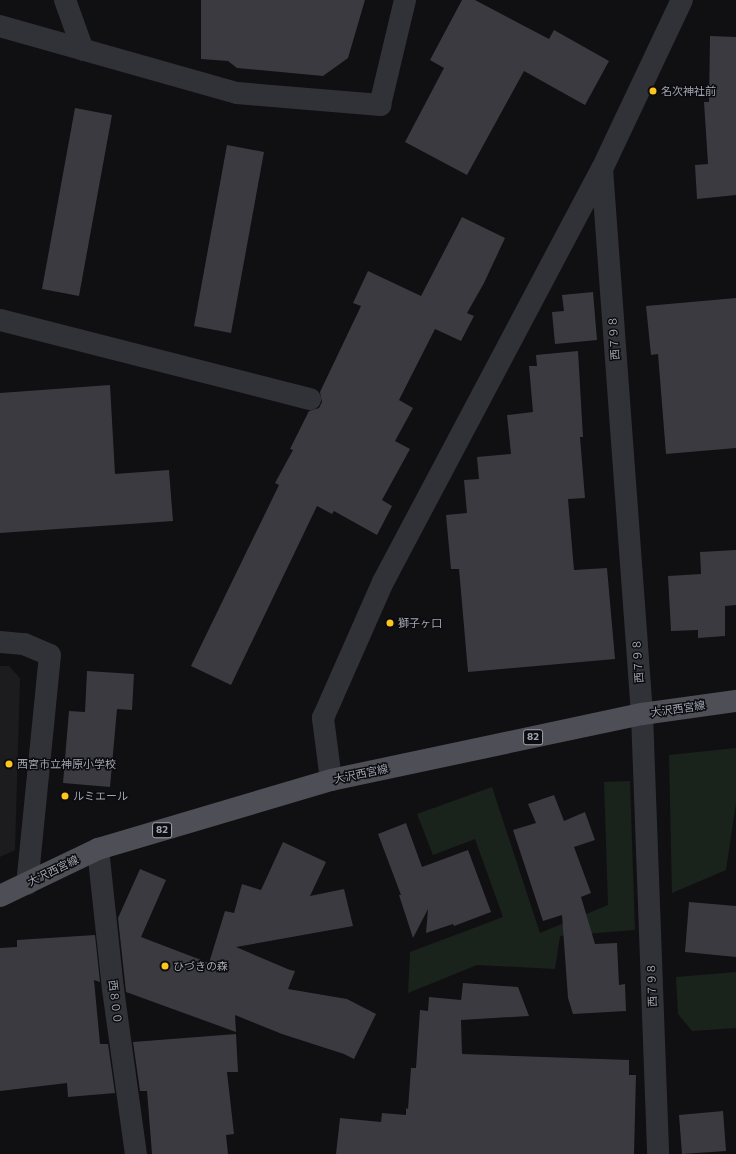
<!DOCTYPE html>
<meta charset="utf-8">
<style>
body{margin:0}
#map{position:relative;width:736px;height:1154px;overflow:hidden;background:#101012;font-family:Commissioner,"Noto Sans JP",sans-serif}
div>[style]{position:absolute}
.built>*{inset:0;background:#1c1c1f}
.green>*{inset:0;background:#1a221c}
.building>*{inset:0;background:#3a3a40}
.minor>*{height:22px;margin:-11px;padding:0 11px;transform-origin:11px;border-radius:11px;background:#313237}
.primary>*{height:22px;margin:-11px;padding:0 11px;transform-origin:11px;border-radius:11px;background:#4d4e56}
.dots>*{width:11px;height:11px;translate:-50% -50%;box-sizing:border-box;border:2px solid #0c0b0d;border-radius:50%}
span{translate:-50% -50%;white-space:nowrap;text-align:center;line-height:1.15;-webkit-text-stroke:3px #0c0b0d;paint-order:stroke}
.shield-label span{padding:1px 3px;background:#0c0b0d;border:1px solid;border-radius:3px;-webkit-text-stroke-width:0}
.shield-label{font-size:10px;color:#a0a5b4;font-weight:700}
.poi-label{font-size:11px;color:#a0a5b4}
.left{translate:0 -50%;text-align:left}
.street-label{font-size:11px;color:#a0a5b4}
</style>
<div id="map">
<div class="built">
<i style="clip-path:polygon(0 666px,9px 666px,20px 678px,15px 850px,0 857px)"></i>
</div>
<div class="green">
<i style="clip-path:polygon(736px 748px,736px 803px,726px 870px,672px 893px,669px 755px)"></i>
<i style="clip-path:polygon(630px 781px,635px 930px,560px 936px,555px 969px,477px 965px,408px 993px,410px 952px,503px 917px,475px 839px,433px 855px,417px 814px,492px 787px,540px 933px,608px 905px,604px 782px)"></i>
<i style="clip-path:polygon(736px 972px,736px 1028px,692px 1031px,678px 1014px,676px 977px)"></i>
</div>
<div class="building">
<i style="clip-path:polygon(201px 0,365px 0,348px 58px,323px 76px,237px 68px,228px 61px,201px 59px)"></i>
<i style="clip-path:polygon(462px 0,475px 0,549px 39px,554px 30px,609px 61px,585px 105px,524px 71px,467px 175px,405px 142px,444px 68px,430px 60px)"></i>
<i style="clip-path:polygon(710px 36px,736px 37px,736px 195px,697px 199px,695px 165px,708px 164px,704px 102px,709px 102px)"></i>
<i style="clip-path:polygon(75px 108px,112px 115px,79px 296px,42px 289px)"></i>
<i style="clip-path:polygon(227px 145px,264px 152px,231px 333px,194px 326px)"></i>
<i style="clip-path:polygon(462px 217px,505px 238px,484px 283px,467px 313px,474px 316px,461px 341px,435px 329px,399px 400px,413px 408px,395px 441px,410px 449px,382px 500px,392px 506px,377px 535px,334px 511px,332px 514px,317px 506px,231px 685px,191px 666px,279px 485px,275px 483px,293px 450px,290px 449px,309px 411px,319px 408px,322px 402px,320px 392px,361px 306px,353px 303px,368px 271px,421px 296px)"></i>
<i style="clip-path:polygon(593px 292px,597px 340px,555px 344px,552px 312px,564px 311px,562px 295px)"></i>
<i style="clip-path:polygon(736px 298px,736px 448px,666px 454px,658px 354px,651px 355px,646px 306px)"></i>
<i style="clip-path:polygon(578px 351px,583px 437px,580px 437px,585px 498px,568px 499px,574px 570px,607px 568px,615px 659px,468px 672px,459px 569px,451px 569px,446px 515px,467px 513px,464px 480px,479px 479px,477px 457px,511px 454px,507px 415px,533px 412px,529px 366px,537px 366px,536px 355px)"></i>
<i style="clip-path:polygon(110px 385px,115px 474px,169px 470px,173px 521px,0 533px,0 393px)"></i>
<i style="clip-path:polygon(736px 550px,736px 605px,725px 606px,725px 636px,698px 638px,698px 630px,671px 631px,668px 576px,701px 574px,700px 552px)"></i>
<i style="clip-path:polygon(87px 671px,134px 674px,132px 710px,117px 709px,110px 787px,63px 783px,69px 711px,85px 712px)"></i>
<i style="clip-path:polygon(554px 795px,564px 821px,585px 812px,595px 840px,574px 847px,591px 893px,581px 897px,595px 944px,617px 943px,619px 985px,625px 984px,626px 1011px,573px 1014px,568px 998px,562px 915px,543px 921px,513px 830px,536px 823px,528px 804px)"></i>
<i style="clip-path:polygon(406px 823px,422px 867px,468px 850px,491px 912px,454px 926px,453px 924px,426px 933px,428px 909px,413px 938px,399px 895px,401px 895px,378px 834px)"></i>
<i style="clip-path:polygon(283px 842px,326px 862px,310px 896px,344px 889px,353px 926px,236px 947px,290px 970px,295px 971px,288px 989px,347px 999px,376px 1014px,354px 1059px,344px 1054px,282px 1034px,235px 1015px,236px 1032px,126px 992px,118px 918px,140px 869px,166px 880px,141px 937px,209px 963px,225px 911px,234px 913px,242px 884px,261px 890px)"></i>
<i style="clip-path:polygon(689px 902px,736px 906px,736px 957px,685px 952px)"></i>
<i style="clip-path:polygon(95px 935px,100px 982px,94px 980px,100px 1044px,108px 1044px,115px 1093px,68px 1097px,67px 1083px,0 1091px,0 948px,17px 947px,17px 940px)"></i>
<i style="clip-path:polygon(463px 983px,518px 987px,529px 1016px,461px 1020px,462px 1054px,629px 1060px,629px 1075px,636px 1075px,634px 1154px,336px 1154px,340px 1118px,381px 1122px,382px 1113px,406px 1115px,406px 1108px,408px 1109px,411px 1068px,416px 1068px,420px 1010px,428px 1011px,429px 997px,461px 1000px,461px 1001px)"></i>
<i style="clip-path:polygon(236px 1034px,238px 1072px,227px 1072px,234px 1134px,226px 1135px,228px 1154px,152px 1154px,147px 1091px,140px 1091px,133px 1042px)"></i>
<i style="clip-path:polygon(723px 1111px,726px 1151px,682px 1154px,679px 1115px)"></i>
</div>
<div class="minor">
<i style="left:65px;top:0;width:53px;rotate:70.2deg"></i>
<i style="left:0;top:26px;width:246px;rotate:15.8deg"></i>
<i style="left:237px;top:93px;width:144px;rotate:4.8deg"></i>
<i style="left:380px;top:105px;width:108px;rotate:-76.6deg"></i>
<i style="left:602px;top:169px;width:546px;rotate:85.8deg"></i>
<i style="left:642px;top:714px;width:440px;rotate:87.9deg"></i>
<i style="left:0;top:320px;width:320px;rotate:14.3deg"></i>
<i style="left:0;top:642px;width:24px;rotate:5deg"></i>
<i style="left:24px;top:644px;width:28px;rotate:23deg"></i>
<i style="left:50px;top:655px;width:230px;rotate:95.7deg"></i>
<i style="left:331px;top:780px;width:63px;rotate:-97.4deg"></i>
<i style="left:323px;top:718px;width:149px;rotate:-66.2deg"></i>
<i style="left:383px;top:582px;width:467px;rotate:-62.1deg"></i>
<i style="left:602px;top:169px;width:187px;rotate:-64.7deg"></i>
<i style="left:98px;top:849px;width:141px;rotate:83.9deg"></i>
<i style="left:113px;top:989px;width:167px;rotate:82.1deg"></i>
</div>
<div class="primary">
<i style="left:0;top:896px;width:109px;rotate:-25.6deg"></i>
<i style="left:98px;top:849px;width:243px;rotate:-16.5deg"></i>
<i style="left:331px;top:780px;width:318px;rotate:-12deg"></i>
<i style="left:642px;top:714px;width:95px;rotate:-7.9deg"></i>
</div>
<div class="dots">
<i style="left:653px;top:91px;background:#fec61c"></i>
<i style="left:390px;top:623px;background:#fec61c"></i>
<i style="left:9px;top:764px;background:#fec61c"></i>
<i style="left:65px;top:796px;background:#fec61c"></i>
<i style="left:165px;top:966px;background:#fec61c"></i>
</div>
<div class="shield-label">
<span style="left:533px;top:737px">82</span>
<span style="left:162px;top:830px">82</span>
</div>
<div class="poi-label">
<span class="left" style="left:661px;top:91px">名次神社前</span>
<span class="left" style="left:398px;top:623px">獅子ヶ口</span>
<span class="left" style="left:17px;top:764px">西宮市立神原小学校</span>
<span class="left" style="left:73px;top:796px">ルミエール</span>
<span class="left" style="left:173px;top:966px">ひづきの森</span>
</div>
<div class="street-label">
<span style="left:614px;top:338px;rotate:-94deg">西７９８</span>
<span style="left:638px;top:661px;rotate:-94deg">西７９８</span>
<span style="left:678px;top:709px;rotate:-8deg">大沢西宮線</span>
<span style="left:361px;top:774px;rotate:-12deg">大沢西宮線</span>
<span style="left:53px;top:871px;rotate:-26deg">大沢西宮線</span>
<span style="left:652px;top:985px;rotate:-92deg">西７９８</span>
<span style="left:115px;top:1002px;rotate:83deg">西８００</span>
</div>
</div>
